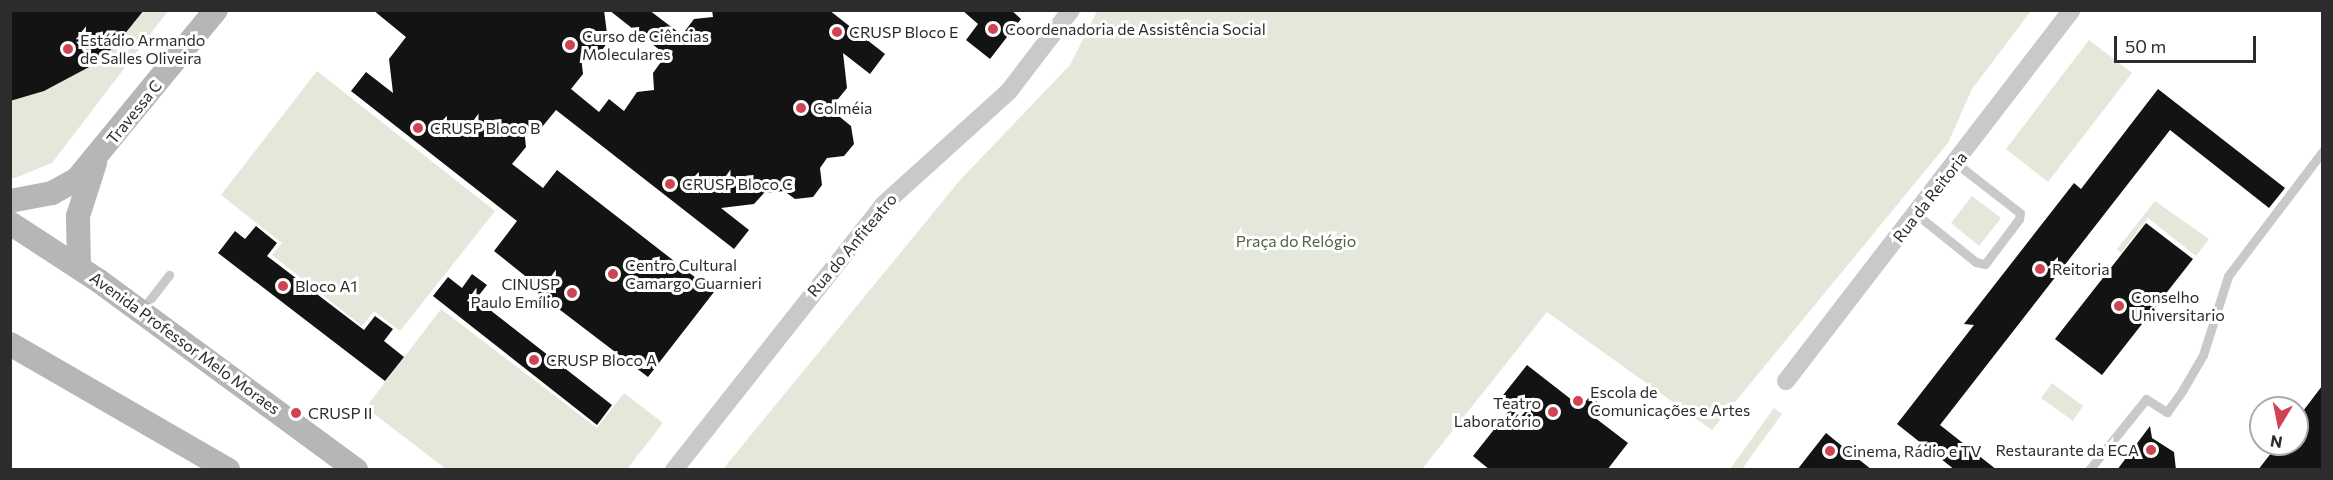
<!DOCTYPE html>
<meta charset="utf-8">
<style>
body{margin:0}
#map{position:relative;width:2333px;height:480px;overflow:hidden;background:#fff;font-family:Commissioner,sans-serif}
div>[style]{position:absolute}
.green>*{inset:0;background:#e3e8db}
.building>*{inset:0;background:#131313}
.lane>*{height:9px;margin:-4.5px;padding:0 4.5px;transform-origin:4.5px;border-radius:4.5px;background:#c9c9c9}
.street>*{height:18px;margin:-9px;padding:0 9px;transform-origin:9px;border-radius:9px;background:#c9c9c9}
.secondary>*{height:24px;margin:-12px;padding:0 12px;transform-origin:12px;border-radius:12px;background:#b6b6b6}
.dots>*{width:16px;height:16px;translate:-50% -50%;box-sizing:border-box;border:3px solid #fff;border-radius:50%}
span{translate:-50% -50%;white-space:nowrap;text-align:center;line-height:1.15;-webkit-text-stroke:6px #fff;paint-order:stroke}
.poi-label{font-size:16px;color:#2c2c2c}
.left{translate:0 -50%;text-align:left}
.right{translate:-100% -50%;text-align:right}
.street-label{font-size:16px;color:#2c2c2c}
.park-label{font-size:16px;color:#51623f}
.frame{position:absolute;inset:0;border:12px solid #2c2c2c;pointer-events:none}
.north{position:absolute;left:2249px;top:396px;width:60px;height:60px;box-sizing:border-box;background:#fff;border:2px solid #ababab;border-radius:50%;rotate:190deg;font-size:16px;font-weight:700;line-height:24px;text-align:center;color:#2c2c2c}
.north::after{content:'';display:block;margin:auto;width:21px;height:27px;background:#cf4353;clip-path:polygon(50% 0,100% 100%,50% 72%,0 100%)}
.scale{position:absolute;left:2114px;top:36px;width:142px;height:27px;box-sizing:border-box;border:3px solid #2c2c2c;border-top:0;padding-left:8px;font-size:18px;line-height:21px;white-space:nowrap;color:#2c2c2c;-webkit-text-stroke:4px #fff;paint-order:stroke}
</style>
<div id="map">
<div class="green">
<i style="clip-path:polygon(10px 11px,168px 11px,52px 163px,15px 178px,10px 178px)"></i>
<i style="clip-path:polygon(1097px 11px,1097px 10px,2031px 11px,1972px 89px,1948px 143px,1712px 430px,1547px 312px,1422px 469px,723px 469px,961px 179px,1070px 65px)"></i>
<i style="clip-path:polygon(2089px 40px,2132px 73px,2048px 182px,2006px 149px)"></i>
<i style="clip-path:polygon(317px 71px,495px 211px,400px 331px,374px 311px,362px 326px,272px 255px,282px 243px,221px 195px)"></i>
<i style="clip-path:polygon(1972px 196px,2001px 218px,1979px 246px,1951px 223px)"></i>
<i style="clip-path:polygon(2155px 201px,2209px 239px,2196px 256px,2148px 218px,2121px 253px,2117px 249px)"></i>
<i style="clip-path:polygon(441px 309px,597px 428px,624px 393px,663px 423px,627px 469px,446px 469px,369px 410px,370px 402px)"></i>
<i style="clip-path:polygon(2052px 383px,2083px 406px,2073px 421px,2041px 398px)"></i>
<i style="clip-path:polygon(1774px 408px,1782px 414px,1742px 469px,1730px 469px)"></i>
</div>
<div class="building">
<i style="clip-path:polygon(10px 10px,144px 10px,115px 46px,91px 66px,44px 91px,10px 101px)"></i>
<i style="clip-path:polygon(373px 10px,604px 10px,608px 42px,599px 54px,581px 56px,583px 74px,571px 89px,599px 112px,609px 99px,624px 111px,637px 92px,654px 90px,653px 73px,666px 55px,609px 10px,649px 10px,682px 35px,694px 19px,713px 17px,712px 10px,829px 10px,885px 54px,870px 74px,843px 53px,847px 88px,830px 109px,851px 126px,854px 144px,844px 156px,827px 158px,820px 168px,822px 185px,813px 197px,795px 199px,784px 191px,764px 193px,754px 204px,721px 208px,749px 230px,734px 249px,556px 110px,542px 127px,524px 129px,526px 147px,512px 164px,543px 188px,557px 170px,714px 292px,648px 377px,530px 287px,534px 283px,494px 251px,517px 221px,351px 91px,366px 72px,393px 93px,389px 59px,406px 37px)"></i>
<i style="clip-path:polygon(962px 10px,1011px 10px,1021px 19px,990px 59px,966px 40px,978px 24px)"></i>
<i style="clip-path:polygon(2158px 89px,2285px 188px,2269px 208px,2170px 130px,1940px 425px,1997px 470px,1955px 470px,1897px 424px,1974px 325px,1964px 324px,2074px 183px,2081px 189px)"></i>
<i style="clip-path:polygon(2146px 223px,2193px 259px,2102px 375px,2055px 339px)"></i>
<i style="clip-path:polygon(256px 226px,277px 243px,267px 256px,364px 330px,375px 316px,393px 329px,384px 341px,404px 357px,385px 381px,218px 253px,235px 231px,245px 239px)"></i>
<i style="clip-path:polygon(472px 274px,487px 285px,476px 299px,612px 405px,597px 425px,433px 296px,448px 277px,462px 288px)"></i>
<i style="clip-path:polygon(1527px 365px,1581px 407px,1590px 396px,1602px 406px,1594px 417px,1628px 443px,1607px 470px,1490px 470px,1473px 456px,1511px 408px,1500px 399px)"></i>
<i style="clip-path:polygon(2322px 386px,2322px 470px,2258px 470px,2278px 444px,2297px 444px,2297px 419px)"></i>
<i style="clip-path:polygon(2150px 426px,2152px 438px,2174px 452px,2176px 470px,2117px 470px)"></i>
<i style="clip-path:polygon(1826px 433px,1872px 470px,1797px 470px)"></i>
</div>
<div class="lane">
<i style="left:1916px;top:214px;width:77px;rotate:38.7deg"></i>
<i style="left:1976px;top:262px;width:9px;rotate:13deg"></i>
<i style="left:1985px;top:264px;width:56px;rotate:-52.9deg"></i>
<i style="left:2019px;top:219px;width:6px;rotate:-81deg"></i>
<i style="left:2020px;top:213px;width:80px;rotate:-142.1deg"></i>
<i style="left:141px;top:311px;width:46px;rotate:-52.1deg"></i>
<i style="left:2089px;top:470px;width:91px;rotate:-51.2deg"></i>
<i style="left:2146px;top:399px;width:25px;rotate:32deg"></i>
<i style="left:2167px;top:412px;width:26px;rotate:-54deg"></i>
<i style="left:2182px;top:391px;width:42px;rotate:-59.7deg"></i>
<i style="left:2203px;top:355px;width:83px;rotate:-72.4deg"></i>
<i style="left:2228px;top:276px;width:156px;rotate:-52.8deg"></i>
</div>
<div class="street">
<i style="left:1786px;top:381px;width:468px;rotate:-52.4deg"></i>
<i style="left:674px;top:470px;width:337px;rotate:-51.7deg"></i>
<i style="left:883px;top:205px;width:170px;rotate:-42.1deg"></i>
<i style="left:1009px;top:91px;width:102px;rotate:-52.6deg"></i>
</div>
<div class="secondary">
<i style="left:10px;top:201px;width:43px;rotate:-10.8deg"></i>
<i style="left:52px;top:193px;width:29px;rotate:-29deg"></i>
<i style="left:77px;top:179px;width:219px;rotate:-50.6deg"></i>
<i style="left:10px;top:223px;width:106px;rotate:33.1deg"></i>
<i style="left:99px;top:281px;width:319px;rotate:36.3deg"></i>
<i style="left:79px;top:267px;width:51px;rotate:-91.1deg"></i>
<i style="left:78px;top:216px;width:56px;rotate:-72.2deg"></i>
<i style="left:10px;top:344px;width:252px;rotate:30deg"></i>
</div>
<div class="dots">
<i style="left:993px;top:29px;background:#cf4353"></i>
<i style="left:837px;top:32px;background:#cf4353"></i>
<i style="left:570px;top:45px;background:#cf4353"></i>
<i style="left:68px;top:49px;background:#cf4353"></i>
<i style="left:801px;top:108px;background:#cf4353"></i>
<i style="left:418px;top:128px;background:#cf4353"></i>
<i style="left:670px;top:184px;background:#cf4353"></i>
<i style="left:2040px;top:269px;background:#cf4353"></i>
<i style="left:613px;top:274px;background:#cf4353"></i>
<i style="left:283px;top:286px;background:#cf4353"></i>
<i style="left:572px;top:293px;background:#cf4353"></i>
<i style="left:2119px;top:306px;background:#cf4353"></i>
<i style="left:534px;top:360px;background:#cf4353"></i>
<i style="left:1578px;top:401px;background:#cf4353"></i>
<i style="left:1553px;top:412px;background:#cf4353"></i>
<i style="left:296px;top:413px;background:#cf4353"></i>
<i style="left:2151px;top:450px;background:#cf4353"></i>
<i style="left:1830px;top:451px;background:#cf4353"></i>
</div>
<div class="poi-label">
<span class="left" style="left:1005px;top:29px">Coordenadoria de Assistência Social</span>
<span class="left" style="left:849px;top:32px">CRUSP Bloco E</span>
<span class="left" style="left:582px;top:45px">Curso de Ciências<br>Moleculares</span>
<span class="left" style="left:80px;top:49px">Estádio Armando<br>de Salles Oliveira</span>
<span class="left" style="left:813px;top:108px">Colméia</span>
<span class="left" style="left:430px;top:128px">CRUSP Bloco B</span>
<span class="left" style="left:682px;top:184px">CRUSP Bloco C</span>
<span class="left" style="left:625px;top:274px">Centro Cultural<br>Camargo Guarnieri</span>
<span class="left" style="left:2052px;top:269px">Reitoria</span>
<span class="right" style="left:560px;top:293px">CINUSP<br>Paulo Emílio</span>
<span class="left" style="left:295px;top:286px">Bloco A1</span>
<span class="left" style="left:2131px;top:306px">Conselho<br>Universitario</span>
<span class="left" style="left:546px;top:360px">CRUSP Bloco A</span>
<span class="left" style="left:1590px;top:401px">Escola de<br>Comunicações e Artes</span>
<span class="right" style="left:1541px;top:412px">Teatro<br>Laboratório</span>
<span class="left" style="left:308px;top:413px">CRUSP II</span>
<span class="right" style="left:2139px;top:450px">Restaurante da ECA</span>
<span class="left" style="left:1842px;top:451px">Cinema, Rádio e TV</span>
</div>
<div class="street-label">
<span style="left:134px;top:112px;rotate:-51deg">Travessa C</span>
<span style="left:1930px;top:197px;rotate:-52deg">Rua da Reitoria</span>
<span style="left:852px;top:245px;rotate:-50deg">Rua do Anfiteatro</span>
<span style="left:185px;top:343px;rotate:36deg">Avenida Professor Melo Moraes</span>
</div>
<div class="park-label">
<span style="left:1296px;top:241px">Praça do Relógio</span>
</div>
<div class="frame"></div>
<div class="north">N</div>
<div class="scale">50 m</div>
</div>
